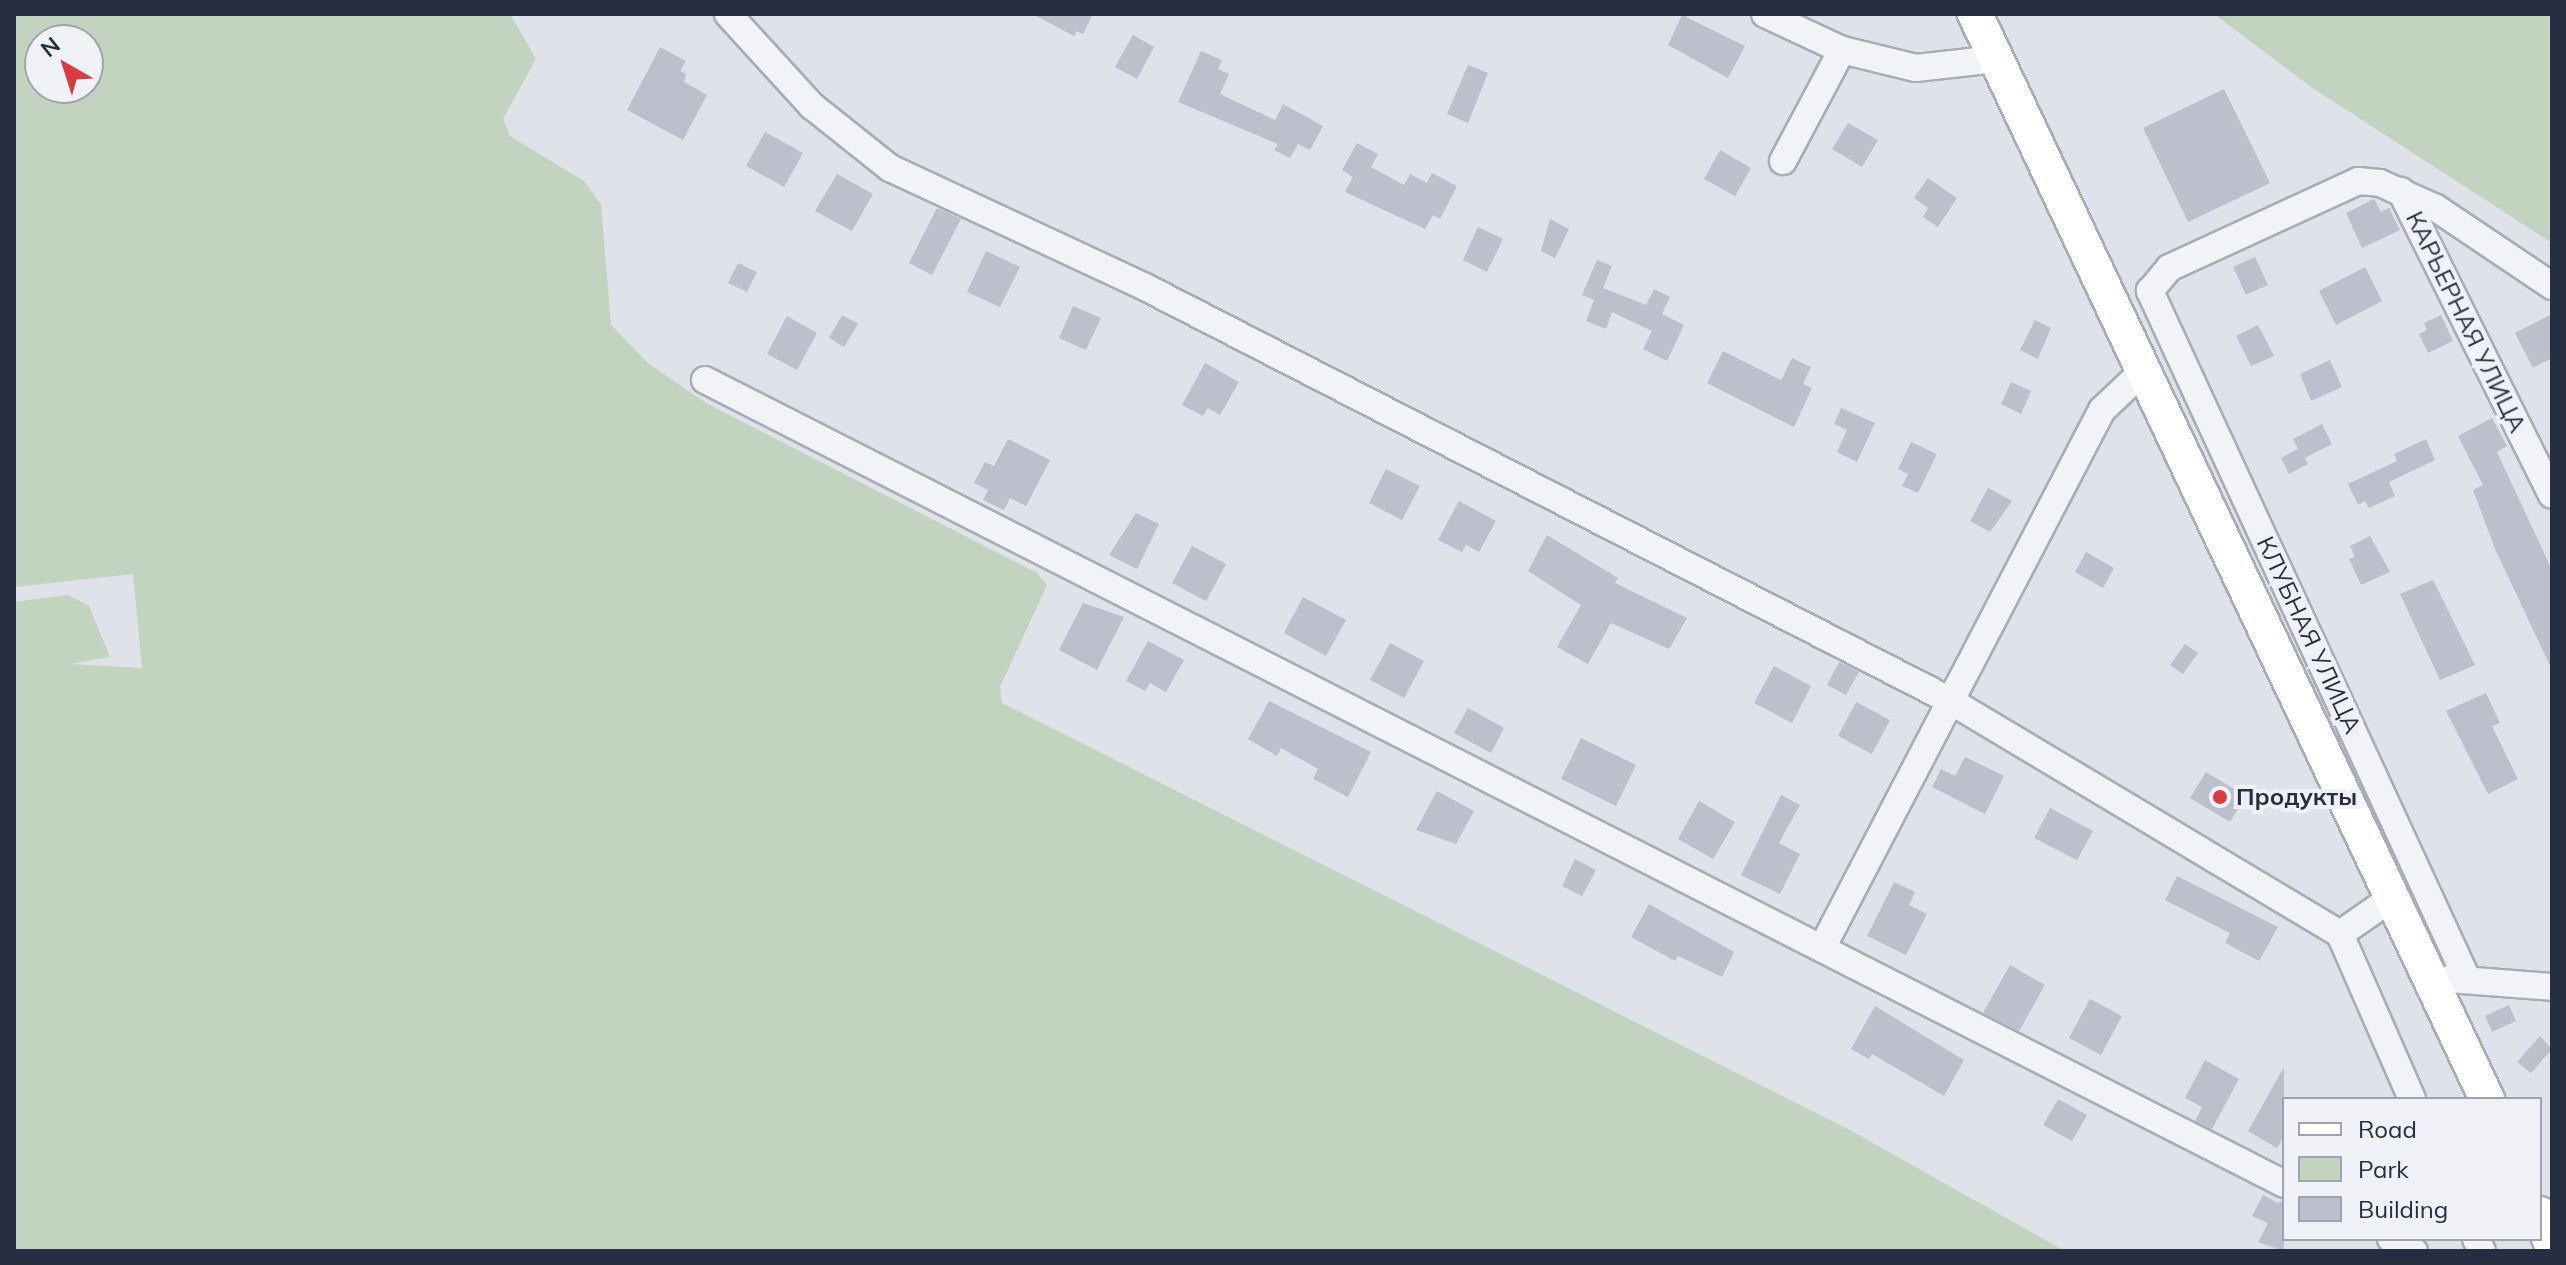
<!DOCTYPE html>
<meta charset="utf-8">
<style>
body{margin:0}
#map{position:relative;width:2566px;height:1265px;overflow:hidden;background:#dfe2e9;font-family:Mulish,sans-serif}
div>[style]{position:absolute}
.green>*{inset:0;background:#c2d4c0}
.building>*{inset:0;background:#bcc0cc}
.roads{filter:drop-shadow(2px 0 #a8acb7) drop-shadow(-2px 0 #a8acb7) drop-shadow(0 2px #a8acb7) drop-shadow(0 -2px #a8acb7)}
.minor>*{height:26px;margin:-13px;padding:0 13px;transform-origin:13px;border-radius:13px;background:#f2f3f7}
.major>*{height:34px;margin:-17px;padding:0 17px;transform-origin:17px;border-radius:17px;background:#fff}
.dots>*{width:22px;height:22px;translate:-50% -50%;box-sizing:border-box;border:4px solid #eff1f7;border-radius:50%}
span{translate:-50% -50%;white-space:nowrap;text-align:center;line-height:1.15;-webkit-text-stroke:8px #eff1f7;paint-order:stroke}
.street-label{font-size:24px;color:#272e41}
.poi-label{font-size:24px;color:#272e41;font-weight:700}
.left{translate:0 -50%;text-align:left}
.frame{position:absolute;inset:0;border:16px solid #272e41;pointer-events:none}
.legend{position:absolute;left:2282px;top:1097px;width:260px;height:144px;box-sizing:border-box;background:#eff1f7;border:2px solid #9fa3ae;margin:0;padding:10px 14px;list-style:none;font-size:24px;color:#272e41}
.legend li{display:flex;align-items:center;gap:16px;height:40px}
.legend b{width:40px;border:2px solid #9fa3ae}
.north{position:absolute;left:24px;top:24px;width:80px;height:80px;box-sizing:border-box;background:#eff1f7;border:2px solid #9fa3ae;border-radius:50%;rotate:321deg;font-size:22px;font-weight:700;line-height:32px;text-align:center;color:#272e41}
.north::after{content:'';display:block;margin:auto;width:28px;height:36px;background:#d63c42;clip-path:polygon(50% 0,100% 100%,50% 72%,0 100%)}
</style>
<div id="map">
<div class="green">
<i style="clip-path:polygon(evenodd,14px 14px,510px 14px,536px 59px,503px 119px,510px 136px,584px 181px,601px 204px,611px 325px,648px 363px,706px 403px,1037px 573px,1047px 585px,1000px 687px,1002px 703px,1848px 1129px,2065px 1251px,14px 1251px,14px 602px,68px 595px,89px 606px,110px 657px,70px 664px,142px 668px,133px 574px,14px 587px,14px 14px,88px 40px,88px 88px,40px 88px,40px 40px,88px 40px)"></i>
<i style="clip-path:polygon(2214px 14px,2552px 14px,2552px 243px,2311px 87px)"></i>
</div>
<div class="building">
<i style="clip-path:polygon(1032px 14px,1093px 14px,1083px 34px,1077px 31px,1074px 36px)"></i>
<i style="clip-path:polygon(1682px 15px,1745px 46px,1728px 78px,1668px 45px)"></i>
<i style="clip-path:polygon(1133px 35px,1154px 47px,1137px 79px,1115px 67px)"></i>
<i style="clip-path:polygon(660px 47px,686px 61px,680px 71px,686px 74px,684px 82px,707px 95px,683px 140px,627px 110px)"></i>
<i style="clip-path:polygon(1201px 51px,1222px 60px,1218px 69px,1229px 74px,1220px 94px,1275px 120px,1283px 104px,1323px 126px,1310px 150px,1298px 144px,1290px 158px,1274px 150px,1278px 144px,1178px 102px)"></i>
<i style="clip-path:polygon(1468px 65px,1488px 73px,1468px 123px,1447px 114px)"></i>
<i style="clip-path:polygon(2224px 89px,2270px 183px,2188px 222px,2143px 128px)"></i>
<i style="clip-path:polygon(1848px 123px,1878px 140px,1862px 167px,1832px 149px)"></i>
<i style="clip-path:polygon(765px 132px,803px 153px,784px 187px,746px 166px)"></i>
<i style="clip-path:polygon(1357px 143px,1378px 154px,1371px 167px,1404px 185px,1410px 174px,1427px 183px,1432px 173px,1457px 186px,1440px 219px,1433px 215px,1425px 229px,1345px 192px,1353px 177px,1342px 170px)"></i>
<i style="clip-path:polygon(1720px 150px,1751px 168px,1735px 196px,1704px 179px)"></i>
<i style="clip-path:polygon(837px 174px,873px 194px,852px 231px,815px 211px)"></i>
<i style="clip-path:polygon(1928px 178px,1957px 198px,1938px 227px,1923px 217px,1928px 208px,1914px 198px)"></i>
<i style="clip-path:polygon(2374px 199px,2381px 212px,2389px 208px,2400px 230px,2362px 248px,2346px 213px)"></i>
<i style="clip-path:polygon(937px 208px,961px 219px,932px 275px,909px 263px)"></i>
<i style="clip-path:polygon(1550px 219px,1569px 229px,1555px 258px,1541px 251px)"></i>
<i style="clip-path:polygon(1478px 227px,1503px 239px,1487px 272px,1463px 260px)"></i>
<i style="clip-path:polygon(986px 251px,1020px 267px,1000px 307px,967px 292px)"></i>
<i style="clip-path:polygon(2255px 257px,2268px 285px,2246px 295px,2233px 267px)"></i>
<i style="clip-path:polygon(1597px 260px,1612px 266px,1603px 288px,1646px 305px,1654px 289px,1670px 297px,1662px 314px,1684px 325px,1667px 361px,1643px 349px,1652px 331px,1612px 312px,1606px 329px,1586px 321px,1594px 300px,1582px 295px)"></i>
<i style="clip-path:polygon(738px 263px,757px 272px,747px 292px,728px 283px)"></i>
<i style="clip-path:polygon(2365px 267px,2382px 301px,2336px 325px,2319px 291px)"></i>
<i style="clip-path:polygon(1073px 306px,1101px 318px,1086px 350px,1059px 338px)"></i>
<i style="clip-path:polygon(2552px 314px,2552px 358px,2533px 368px,2515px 333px)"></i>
<i style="clip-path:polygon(842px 315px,858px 324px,844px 347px,829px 338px)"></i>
<i style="clip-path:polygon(2441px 315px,2453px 341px,2428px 353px,2419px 334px,2427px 330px,2424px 323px)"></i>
<i style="clip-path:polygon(787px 316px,817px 333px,797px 370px,767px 354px)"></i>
<i style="clip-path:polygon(2035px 320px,2051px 328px,2038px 359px,2020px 350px)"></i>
<i style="clip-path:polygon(2258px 325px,2274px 356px,2251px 366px,2236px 336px)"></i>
<i style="clip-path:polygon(1723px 351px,1781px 380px,1792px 358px,1811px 367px,1803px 384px,1812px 388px,1794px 427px,1707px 383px)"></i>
<i style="clip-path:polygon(2330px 360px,2342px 387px,2311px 401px,2300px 374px)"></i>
<i style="clip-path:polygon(1205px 363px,1239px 382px,1220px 415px,1208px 408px,1203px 416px,1182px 405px)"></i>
<i style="clip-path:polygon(2011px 382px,2031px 391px,2021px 414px,2001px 404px)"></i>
<i style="clip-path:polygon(1841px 408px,1875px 423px,1857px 462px,1837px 452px,1847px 430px,1834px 424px)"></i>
<i style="clip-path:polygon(2492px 418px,2507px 446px,2497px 452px,2552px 570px,2552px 670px,2495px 549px,2473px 490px,2483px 485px,2458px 436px)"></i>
<i style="clip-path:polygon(2322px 424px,2332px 444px,2305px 458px,2308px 464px,2289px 474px,2281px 458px,2298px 449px,2293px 439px)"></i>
<i style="clip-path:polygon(1008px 439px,1050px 460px,1026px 506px,1010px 498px,1004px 510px,983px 500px,988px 490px,974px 483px,985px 462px,994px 466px)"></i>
<i style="clip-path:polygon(2426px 439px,2435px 460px,2389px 482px,2395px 496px,2369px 508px,2365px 501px,2358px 505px,2348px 484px,2397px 461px,2394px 454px)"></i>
<i style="clip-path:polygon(1911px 442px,1937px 454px,1918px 493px,1902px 486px,1908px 474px,1898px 469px)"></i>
<i style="clip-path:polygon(1386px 469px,1420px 486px,1402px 520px,1369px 503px)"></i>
<i style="clip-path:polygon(1988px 488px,2012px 501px,1990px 532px,1970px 521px)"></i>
<i style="clip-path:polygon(1459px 501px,1496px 521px,1479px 552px,1466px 545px,1462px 552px,1438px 540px)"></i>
<i style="clip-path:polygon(1136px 513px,1159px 524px,1137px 569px,1109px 555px)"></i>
<i style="clip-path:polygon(1547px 535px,1618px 578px,1615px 583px,1687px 618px,1669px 649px,1611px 623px,1588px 664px,1557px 647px,1581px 605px,1528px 571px)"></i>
<i style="clip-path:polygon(2370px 536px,2390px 572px,2361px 585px,2349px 559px,2355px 557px,2350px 546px)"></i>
<i style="clip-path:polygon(1192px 546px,1226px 564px,1206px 601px,1172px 583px)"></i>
<i style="clip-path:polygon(2086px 552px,2114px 568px,2103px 588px,2075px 572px)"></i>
<i style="clip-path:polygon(2433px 580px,2475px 665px,2440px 680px,2400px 594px)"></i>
<i style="clip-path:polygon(1303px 597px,1346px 620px,1326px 656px,1284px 633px)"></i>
<i style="clip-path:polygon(1083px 603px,1124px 617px,1097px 670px,1059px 650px)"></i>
<i style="clip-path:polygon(1148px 641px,1184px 660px,1166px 692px,1150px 683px,1145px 691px,1126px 681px)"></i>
<i style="clip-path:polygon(1390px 643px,1424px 661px,1404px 698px,1370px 680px)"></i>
<i style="clip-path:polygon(2185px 644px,2198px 653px,2183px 674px,2170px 665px)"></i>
<i style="clip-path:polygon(1839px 662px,1859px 672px,1846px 695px,1827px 685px)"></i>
<i style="clip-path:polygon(1774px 666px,1811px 686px,1792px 723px,1754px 703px)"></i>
<i style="clip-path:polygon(2486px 693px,2500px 723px,2492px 726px,2518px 779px,2488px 794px,2446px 711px)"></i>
<i style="clip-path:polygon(1269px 701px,1371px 752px,1348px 797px,1313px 779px,1318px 769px,1281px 748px,1277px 756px,1248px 739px)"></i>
<i style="clip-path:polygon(1856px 702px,1890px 720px,1872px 754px,1838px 736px)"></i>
<i style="clip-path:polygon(1468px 708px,1504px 728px,1491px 753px,1454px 733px)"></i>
<i style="clip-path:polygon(1581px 738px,1636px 765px,1616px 806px,1561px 779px)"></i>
<i style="clip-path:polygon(1965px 757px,2004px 776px,1985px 814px,1932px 787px,1941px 769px,1955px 776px)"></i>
<i style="clip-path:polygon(2206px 772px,2246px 796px,2230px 822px,2190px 798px)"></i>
<i style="clip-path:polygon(1437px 791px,1474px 811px,1456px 844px,1416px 830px)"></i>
<i style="clip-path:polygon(1781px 795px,1800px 805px,1779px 843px,1800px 854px,1780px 894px,1741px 875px)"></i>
<i style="clip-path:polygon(1699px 801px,1735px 822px,1713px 859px,1678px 839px)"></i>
<i style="clip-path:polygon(2050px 808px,2093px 831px,2077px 860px,2034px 838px)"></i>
<i style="clip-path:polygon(1575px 859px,1596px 870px,1582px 896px,1562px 886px)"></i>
<i style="clip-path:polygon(2177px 876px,2278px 927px,2259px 961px,2225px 943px,2230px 933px,2165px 900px)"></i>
<i style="clip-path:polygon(1894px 882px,1915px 892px,1909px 905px,1927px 914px,1906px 955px,1867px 936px)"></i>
<i style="clip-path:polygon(1649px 904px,1734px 952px,1722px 977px,1678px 956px,1675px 961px,1631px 937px)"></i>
<i style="clip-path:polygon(2010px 965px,2045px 985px,2019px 1031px,1983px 1013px)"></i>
<i style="clip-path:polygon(2090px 999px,2122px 1016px,2101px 1055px,2069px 1038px)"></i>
<i style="clip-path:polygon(2509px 1005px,2516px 1021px,2492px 1032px,2485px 1016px)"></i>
<i style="clip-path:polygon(1875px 1006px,1964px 1060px,1944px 1096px,1872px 1054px,1869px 1059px,1851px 1049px)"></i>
<i style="clip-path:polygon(2540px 1036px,2552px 1049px,2531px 1073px,2517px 1062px)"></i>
<i style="clip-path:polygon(2205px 1060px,2239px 1079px,2212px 1129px,2195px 1121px,2202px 1107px,2185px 1098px)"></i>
<i style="clip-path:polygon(2284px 1067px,2284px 1136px,2277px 1148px,2248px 1131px)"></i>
<i style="clip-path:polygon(2058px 1099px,2087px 1115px,2072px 1141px,2043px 1125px)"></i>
<i style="clip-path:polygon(2263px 1195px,2278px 1203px,2284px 1200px,2284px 1251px,2258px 1242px,2268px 1223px,2252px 1216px)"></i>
</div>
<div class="roads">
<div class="minor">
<i style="left:728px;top:14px;width:125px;rotate:47.6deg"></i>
<i style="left:812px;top:106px;width:100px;rotate:38.5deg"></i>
<i style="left:890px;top:168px;width:281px;rotate:25deg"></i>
<i style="left:1145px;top:287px;width:904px;rotate:27.19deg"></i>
<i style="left:1949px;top:700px;width:456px;rotate:30.9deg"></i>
<i style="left:1765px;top:14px;width:85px;rotate:25.1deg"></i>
<i style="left:1842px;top:50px;width:76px;rotate:13.7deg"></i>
<i style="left:1916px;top:68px;width:81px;rotate:-6.4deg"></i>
<i style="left:1783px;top:161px;width:126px;rotate:-62deg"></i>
<i style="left:2401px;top:191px;width:339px;rotate:63.6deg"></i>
<i style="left:705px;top:380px;width:1772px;rotate:26.98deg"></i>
<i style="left:2340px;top:934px;width:180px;rotate:66.4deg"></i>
<i style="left:2340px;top:934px;width:60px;rotate:-34.8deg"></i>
<i style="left:1822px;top:948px;width:607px;rotate:-62.51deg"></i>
<i style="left:2102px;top:410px;width:55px;rotate:-43.5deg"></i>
<i style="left:2449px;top:979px;width:103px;rotate:4.4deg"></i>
<i style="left:2467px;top:979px;width:758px;rotate:-114.74deg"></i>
<i style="left:2150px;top:291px;width:30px;rotate:-50deg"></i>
<i style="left:2169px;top:268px;width:208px;rotate:-24.7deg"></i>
<i style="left:2358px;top:181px;width:22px;rotate:5deg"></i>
<i style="left:2380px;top:183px;width:61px;rotate:24.1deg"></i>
<i style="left:2436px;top:208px;width:140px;rotate:33.9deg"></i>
<i style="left:2391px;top:1239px;width:26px;rotate:28deg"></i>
<i style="left:2476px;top:1239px;width:13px;rotate:63deg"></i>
</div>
<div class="major">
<i style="left:1975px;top:14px;width:1200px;rotate:64.74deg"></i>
<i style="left:2540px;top:1214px;width:33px;rotate:69deg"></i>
</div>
</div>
<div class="dots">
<i style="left:2220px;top:797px;background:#d63c42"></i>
</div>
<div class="street-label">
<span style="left:2466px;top:322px;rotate:64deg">КАРЬЕРНАЯ УЛИЦА</span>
<span style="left:2309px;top:635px;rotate:65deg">КЛУБНАЯ УЛИЦА</span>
</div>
<div class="poi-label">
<span class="left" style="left:2236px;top:797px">Продукты</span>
</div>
<div class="frame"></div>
<ul class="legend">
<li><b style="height:10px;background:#fff"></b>Road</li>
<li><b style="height:22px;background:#c2d4c0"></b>Park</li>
<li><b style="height:22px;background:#bcc0cc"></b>Building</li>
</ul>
<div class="north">N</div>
</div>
